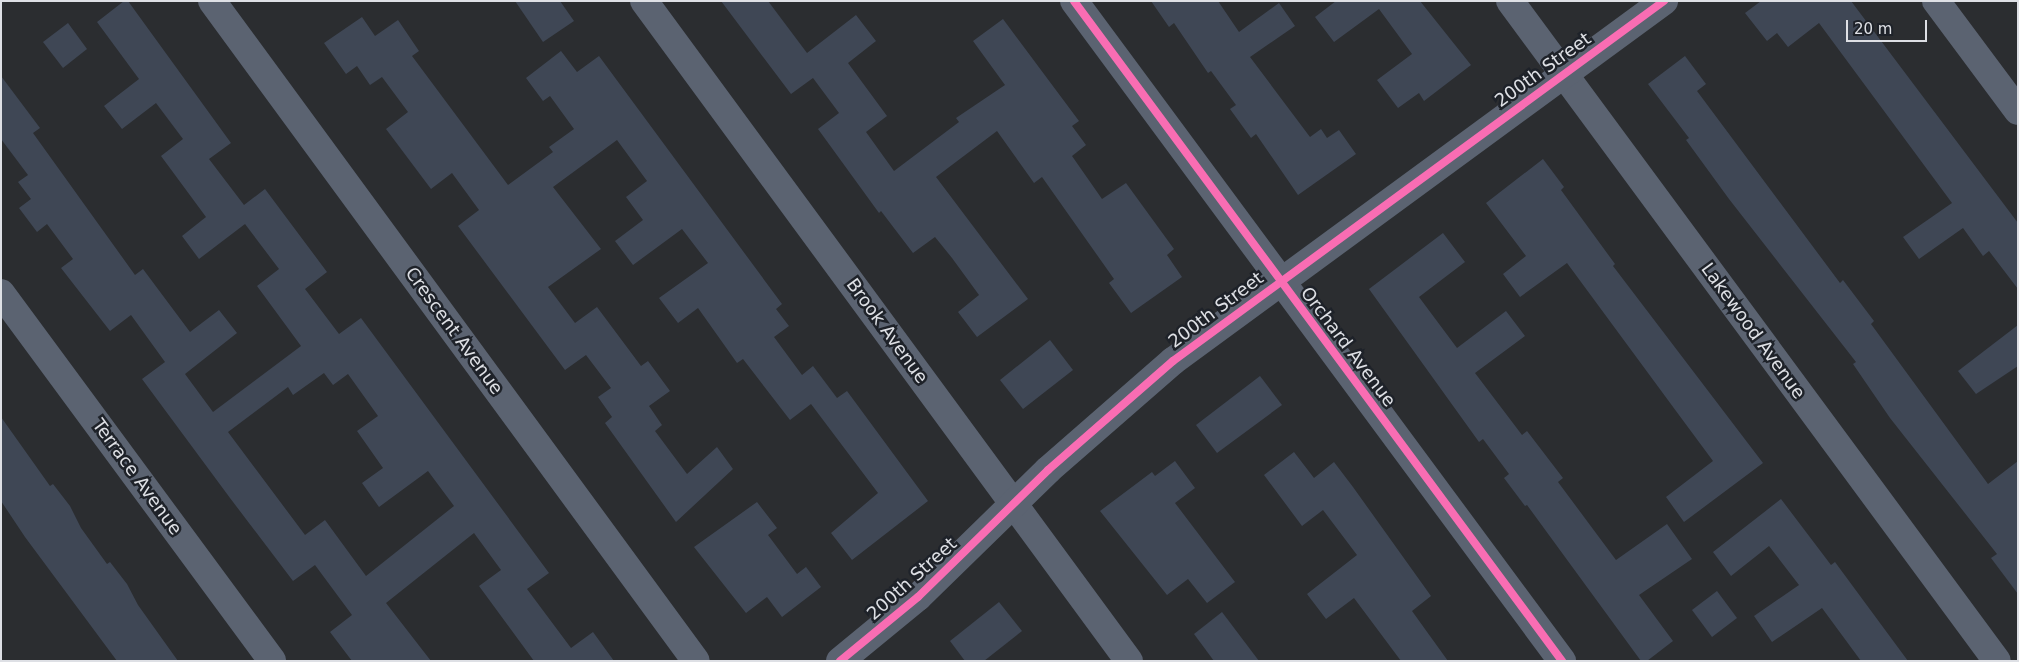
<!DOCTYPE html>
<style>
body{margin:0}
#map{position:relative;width:2019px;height:662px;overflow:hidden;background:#2b2d30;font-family:"DejaVu Sans",sans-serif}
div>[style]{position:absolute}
.building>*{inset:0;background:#3f4755}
.street>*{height:28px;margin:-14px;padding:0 14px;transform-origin:14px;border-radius:14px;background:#5b6371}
.cycleway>*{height:8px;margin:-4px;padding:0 4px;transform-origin:4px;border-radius:4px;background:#f96db3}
span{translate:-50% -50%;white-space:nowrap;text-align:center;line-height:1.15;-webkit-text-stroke:5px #1e2229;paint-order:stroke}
.street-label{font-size:18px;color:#dee0e5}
.frame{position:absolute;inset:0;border:2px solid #dee0e5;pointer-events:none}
.scale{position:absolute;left:1846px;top:20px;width:81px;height:22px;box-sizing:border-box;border:2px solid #dee0e5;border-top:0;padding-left:6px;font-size:15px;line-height:18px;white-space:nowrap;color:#dee0e5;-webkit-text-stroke:4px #1e2229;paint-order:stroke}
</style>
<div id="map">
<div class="building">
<i style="clip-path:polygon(evenodd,124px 1px,128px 1px,231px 143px,209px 159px,244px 205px,265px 189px,327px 272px,305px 289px,339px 334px,361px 318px,549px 573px,527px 589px,571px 648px,593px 632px,614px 661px,534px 661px,479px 586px,501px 570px,474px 533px,386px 603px,431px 661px,352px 661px,330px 632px,352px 615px,315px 565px,293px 581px,230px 498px,142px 379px,165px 362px,131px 315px,110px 331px,61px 268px,73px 259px,47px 224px,37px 232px,19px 208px,31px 199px,18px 182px,28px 175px,1px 139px,1px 76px,40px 128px,33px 133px,135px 275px,143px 269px,190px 332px,219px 310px,237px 333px,185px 374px,213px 412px,301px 346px,257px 286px,279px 269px,245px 224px,199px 259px,182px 236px,206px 217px,161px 156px,183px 139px,156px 103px,122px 129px,104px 106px,139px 79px,97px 22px,124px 1px,324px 373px,333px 385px,348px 374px,378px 416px,357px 431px,383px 468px,362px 483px,379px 507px,428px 471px,454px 506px,366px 576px,325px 520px,305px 535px,228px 432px,288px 387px,293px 395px,324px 373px)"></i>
<i style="clip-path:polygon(515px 1px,560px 1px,574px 21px,543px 42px)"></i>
<i style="clip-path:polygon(721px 1px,768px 1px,807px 53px,856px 15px,876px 41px,848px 63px,887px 116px,866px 132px,894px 171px,959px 122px,956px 118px,1005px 85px,973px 41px,1003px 19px,1079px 121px,1072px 126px,1086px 145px,1072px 156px,1102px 199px,1126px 183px,1174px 249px,1167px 255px,1182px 277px,1131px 313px,1109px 283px,1114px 279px,1042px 177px,1034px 183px,997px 131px,936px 177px,1028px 299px,977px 337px,958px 312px,979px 295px,952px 258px,935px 237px,913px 253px,881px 211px,879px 213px,818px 129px,839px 113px,813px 78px,791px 94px)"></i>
<i style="clip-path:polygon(1151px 1px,1218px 1px,1239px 32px,1279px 3px,1295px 26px,1250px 57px,1310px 137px,1321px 129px,1327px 138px,1339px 130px,1356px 154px,1298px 195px,1256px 134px,1251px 138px,1230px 109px,1236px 105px,1211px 71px,1208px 73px,1174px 23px,1169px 27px)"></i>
<i style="clip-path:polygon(1336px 1px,1420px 1px,1471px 65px,1424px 101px,1419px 93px,1398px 108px,1377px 80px,1412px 54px,1379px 9px,1334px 42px,1315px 17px)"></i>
<i style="clip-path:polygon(1761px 1px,1851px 1px,2018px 223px,2018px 289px,1989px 251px,1983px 256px,1963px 228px,1919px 259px,1903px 237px,1952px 203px,1819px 23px,1788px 47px,1777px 33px,1767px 41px,1745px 13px)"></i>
<i style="clip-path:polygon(362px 17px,375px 36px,398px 20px,419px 51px,412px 56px,508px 185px,553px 152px,549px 147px,574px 129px,550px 96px,543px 101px,526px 78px,561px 51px,577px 72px,599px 56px,782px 304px,776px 309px,789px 326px,774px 337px,802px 375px,813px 366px,837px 398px,847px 391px,928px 501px,852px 560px,831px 533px,878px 493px,811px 404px,790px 420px,743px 359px,737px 363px,698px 308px,678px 323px,659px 298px,708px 263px,682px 229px,633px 265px,615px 241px,643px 220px,626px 197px,647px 181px,617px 140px,553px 187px,601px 249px,548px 287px,575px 323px,597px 307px,641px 366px,648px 361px,670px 391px,649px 406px,662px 425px,655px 431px,687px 474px,717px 447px,733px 469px,676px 522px,605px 423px,612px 417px,598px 397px,611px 388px,586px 355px,565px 370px,458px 226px,479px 210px,452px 173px,431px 189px,386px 129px,408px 112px,382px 77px,370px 85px,357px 66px,346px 74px,324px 43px)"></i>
<i style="clip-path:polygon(68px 23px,87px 49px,63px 68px,43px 42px)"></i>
<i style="clip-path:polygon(1685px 56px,1706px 84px,1697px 91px,1840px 283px,1843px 280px,1874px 321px,1871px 324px,1988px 484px,2018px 461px,2018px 594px,1991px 558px,1997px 554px,1890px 418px,1853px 364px,1856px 362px,1729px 199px,1686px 140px,1689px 138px,1648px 84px)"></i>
<i style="clip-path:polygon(1543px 159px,1564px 187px,1561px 190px,1615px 264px,1613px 266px,1763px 463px,1684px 522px,1666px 497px,1713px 461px,1676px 411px,1567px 263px,1520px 297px,1503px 274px,1526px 256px,1486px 203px)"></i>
<i style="clip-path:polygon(1443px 233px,1465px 262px,1419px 297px,1457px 348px,1506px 311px,1525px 336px,1475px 373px,1522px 435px,1527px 431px,1563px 478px,1558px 482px,1616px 560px,1667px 524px,1692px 559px,1639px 595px,1673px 641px,1647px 661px,1641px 661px,1527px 505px,1525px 506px,1504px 478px,1509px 474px,1483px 439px,1479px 442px,1369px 289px)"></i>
<i style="clip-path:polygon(2018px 325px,2018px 366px,1976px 394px,1958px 371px)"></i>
<i style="clip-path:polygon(1050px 340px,1073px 370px,1023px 409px,1000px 380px)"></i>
<i style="clip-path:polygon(1260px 376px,1282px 405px,1217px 453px,1196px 425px)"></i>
<i style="clip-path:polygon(1px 417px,50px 486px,53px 484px,70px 506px,81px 528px,107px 564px,110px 562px,127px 584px,138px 605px,178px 661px,117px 661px,25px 537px,1px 501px)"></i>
<i style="clip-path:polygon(1294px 452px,1314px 478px,1334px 462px,1353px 487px,1431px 596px,1412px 611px,1448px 661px,1401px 661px,1354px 598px,1326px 619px,1307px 594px,1357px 555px,1323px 510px,1302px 526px,1264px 475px)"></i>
<i style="clip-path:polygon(1175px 461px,1195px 488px,1175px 503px,1235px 582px,1207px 603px,1188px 579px,1167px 595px,1100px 511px,1152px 472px,1155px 476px)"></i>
<i style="clip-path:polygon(1781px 499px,1831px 565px,1835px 562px,1908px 661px,1861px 661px,1822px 608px,1772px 642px,1754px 616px,1799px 585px,1769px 546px,1731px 576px,1713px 552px)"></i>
<i style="clip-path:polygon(757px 502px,777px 528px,768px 535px,797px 574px,806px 567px,821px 587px,782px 617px,767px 597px,746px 613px,694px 547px)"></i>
<i style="clip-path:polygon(1717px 591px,1737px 618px,1712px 637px,1692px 610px)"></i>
<i style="clip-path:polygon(999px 602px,1022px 631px,984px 661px,965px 661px,950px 641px)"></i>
<i style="clip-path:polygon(1222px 612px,1259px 661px,1214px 661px,1194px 634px)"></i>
</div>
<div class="street">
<i style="left:212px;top:1px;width:818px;rotate:53.75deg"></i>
<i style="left:644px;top:1px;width:819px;rotate:53.69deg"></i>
<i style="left:1074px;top:1px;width:821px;rotate:53.52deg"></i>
<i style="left:1510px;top:1px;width:820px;rotate:53.58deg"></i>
<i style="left:1936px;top:1px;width:137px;rotate:53.3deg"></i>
<i style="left:1px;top:293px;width:457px;rotate:53.6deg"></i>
<i style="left:840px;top:661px;width:101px;rotate:-39.4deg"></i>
<i style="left:918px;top:597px;width:182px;rotate:-44.3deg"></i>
<i style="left:1048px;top:470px;width:166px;rotate:-41.1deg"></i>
<i style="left:1173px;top:361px;width:609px;rotate:-36.25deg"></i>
</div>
<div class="cycleway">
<i style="left:1074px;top:1px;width:821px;rotate:53.52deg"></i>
<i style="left:840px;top:661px;width:101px;rotate:-39.4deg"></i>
<i style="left:918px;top:597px;width:182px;rotate:-44.3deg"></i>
<i style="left:1048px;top:470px;width:166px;rotate:-41.1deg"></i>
<i style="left:1173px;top:361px;width:609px;rotate:-36.25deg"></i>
</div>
<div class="street-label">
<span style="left:1543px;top:70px;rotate:-36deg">200th Street</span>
<span style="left:1216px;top:310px;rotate:-37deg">200th Street</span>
<span style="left:454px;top:331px;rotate:54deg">Crescent Avenue</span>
<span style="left:887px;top:331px;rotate:54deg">Brook Avenue</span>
<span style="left:1753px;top:331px;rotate:54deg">Lakewood Avenue</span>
<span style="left:1348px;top:347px;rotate:53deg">Orchard Avenue</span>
<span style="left:137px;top:477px;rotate:54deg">Terrace Avenue</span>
<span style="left:912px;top:579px;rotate:-42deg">200th Street</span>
</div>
<div class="frame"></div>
<div class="scale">20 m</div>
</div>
